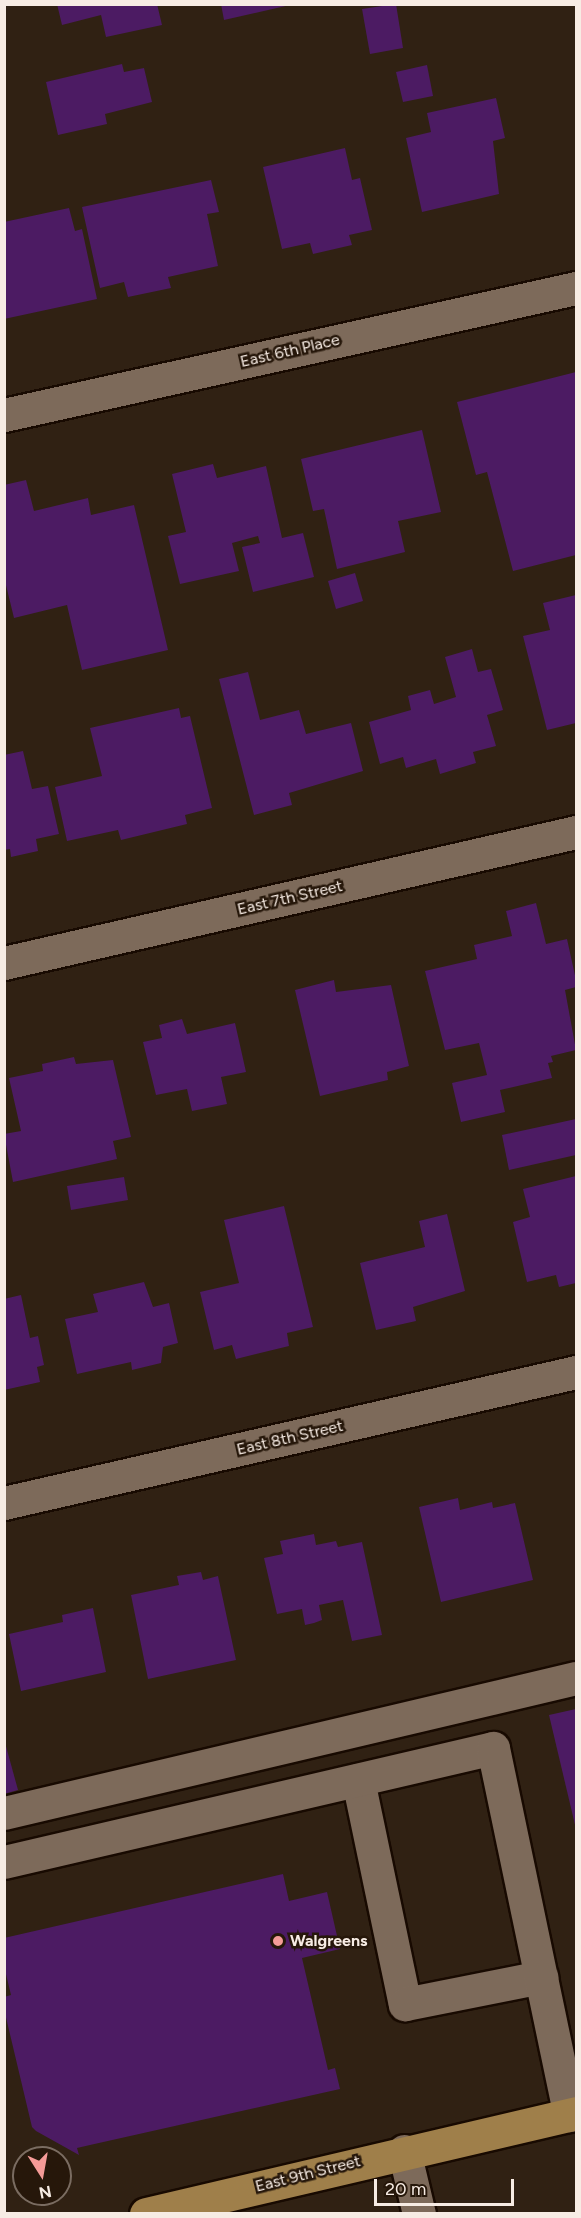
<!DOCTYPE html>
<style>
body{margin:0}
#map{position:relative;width:581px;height:2218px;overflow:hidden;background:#302113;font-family:Figtree,sans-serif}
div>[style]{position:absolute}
.building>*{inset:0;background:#4c1b63}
.roads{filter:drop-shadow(2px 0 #180a01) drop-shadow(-2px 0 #180a01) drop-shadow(0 2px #180a01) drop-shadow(0 -2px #180a01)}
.minor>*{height:33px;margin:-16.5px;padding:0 16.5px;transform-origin:16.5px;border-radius:16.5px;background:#7d6a5a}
.major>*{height:33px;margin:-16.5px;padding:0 16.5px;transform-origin:16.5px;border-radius:16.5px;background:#9f7f4a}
.dots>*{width:16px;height:16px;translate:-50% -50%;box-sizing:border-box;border:3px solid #26170a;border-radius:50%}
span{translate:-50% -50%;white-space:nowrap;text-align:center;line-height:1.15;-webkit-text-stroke:5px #26170a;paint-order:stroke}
.street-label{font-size:16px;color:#f7ece4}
.poi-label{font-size:16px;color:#f7ece4;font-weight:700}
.left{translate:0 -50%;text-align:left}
.frame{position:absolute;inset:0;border:6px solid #f7ece4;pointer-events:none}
.north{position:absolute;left:12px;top:2146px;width:60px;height:60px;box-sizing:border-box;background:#26170a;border:2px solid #7a6c61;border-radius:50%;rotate:169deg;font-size:16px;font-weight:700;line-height:24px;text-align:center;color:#f7ece4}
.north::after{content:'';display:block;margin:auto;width:21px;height:27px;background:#f59b98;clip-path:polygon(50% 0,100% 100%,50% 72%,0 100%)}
.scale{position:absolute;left:374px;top:2179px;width:140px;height:27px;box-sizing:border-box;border:3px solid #f7ece4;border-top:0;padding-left:8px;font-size:18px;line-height:21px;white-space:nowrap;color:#f7ece4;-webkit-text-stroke:4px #26170a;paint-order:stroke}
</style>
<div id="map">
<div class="building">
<i style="clip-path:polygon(57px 4px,157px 4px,162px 25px,106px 37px,101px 15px,62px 25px)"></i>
<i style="clip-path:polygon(221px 4px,290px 4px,290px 5px,224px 20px)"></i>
<i style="clip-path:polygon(396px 4px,403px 48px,370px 54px,362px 9px)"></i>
<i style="clip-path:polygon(122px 64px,124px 72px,144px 68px,152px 102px,105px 114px,107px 124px,58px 135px,46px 82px)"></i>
<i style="clip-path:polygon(427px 65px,433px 96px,403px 102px,396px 72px)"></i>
<i style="clip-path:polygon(496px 98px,505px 138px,493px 141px,499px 194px,422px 212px,406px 138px,431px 132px,427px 113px)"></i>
<i style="clip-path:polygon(345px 148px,352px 180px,360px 178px,372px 230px,349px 235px,352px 245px,313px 254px,310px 243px,282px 249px,263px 167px)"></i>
<i style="clip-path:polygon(211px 180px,219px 212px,207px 214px,218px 266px,168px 277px,171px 288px,128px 297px,124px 282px,100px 288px,82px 207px)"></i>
<i style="clip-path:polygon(69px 208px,75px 231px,82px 229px,97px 299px,4px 319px,4px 222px)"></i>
<i style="clip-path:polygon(576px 372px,576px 555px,513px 571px,487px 472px,476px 475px,457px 402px)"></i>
<i style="clip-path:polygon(422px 430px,441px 512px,398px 521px,405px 552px,337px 569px,324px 509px,313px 511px,301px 459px)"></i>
<i style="clip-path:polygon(213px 464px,217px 478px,266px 466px,282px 538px,303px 533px,314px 577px,253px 592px,242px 547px,260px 543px,258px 536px,232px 543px,239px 571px,180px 584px,168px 536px,186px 532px,172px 474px)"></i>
<i style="clip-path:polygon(26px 480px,34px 511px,88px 498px,91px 515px,134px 505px,168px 650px,82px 670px,67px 605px,14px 618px,4px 577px,4px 485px)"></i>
<i style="clip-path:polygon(355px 573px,363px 601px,336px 609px,328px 581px)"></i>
<i style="clip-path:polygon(576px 595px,576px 723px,547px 730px,523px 636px,550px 630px,543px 603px)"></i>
<i style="clip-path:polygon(472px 649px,478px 672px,491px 669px,503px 710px,487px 715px,496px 746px,473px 752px,476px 763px,440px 774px,436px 759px,406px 768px,403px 757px,380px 764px,369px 722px,411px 710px,408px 696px,430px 690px,434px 704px,456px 697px,445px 657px)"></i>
<i style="clip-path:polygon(248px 672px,260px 720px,299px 710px,306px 734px,351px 723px,363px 771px,289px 793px,292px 805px,254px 815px,219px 679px)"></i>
<i style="clip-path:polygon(179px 708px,181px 718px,190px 716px,212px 808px,185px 815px,187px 824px,121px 840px,118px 830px,67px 841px,55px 787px,102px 776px,90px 728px)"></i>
<i style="clip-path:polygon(23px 751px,32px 789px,48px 786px,59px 834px,36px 839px,38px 851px,11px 857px,10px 849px,4px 850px,4px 755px)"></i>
<i style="clip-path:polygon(536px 903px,546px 944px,567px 939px,576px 980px,576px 987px,565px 990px,576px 1050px,551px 1056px,553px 1062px,548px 1063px,552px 1078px,500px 1090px,505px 1112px,461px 1122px,452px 1083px,487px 1075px,479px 1043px,445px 1050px,425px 971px,477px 959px,474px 945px,512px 936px,506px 911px)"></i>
<i style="clip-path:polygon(334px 980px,336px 992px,391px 985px,409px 1066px,387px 1072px,388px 1080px,320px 1096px,295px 990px)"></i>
<i style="clip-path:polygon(182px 1019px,187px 1034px,235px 1023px,246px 1072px,221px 1077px,227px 1104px,192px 1111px,187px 1089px,156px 1095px,143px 1042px,162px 1038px,159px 1025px)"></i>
<i style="clip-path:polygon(74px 1057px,76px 1064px,113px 1060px,131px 1137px,113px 1141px,117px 1159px,13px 1182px,4px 1134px,21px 1131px,9px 1078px,43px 1071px,42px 1064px)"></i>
<i style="clip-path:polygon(576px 1119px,576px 1155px,509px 1170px,502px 1135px)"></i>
<i style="clip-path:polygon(576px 1176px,576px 1283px,559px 1287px,556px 1275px,527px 1282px,513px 1222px,530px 1217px,523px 1189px)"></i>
<i style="clip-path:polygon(124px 1177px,128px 1200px,71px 1210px,67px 1186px)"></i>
<i style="clip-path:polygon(284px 1206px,313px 1327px,287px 1333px,289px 1346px,236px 1359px,232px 1345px,214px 1350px,200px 1292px,239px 1283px,224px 1220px)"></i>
<i style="clip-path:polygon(447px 1214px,465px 1291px,413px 1307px,416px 1321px,376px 1330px,360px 1263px,425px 1247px,419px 1221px)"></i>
<i style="clip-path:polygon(144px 1282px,153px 1307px,169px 1303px,178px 1343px,163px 1347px,161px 1363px,132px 1370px,131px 1362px,77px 1374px,65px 1319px,98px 1312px,93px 1294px)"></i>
<i style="clip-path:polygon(21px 1295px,30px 1338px,38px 1336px,44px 1365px,37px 1367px,40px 1382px,4px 1390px,4px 1299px)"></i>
<i style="clip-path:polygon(458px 1498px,460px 1510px,492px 1502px,493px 1508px,515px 1503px,533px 1580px,441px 1602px,419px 1507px)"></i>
<i style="clip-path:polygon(314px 1534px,316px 1545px,336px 1541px,338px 1547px,362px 1542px,382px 1635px,352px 1641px,343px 1600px,319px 1605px,322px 1620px,314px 1623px,305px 1625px,302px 1609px,277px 1614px,264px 1558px,283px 1554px,280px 1541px)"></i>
<i style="clip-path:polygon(201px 1572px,203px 1580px,218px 1576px,236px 1660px,148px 1679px,131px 1595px,179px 1585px,177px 1576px)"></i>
<i style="clip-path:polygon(93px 1608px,106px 1672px,21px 1691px,9px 1634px,63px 1622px,62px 1615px)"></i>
<i style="clip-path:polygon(576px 1709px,576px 1829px,549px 1715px)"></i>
<i style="clip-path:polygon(4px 1739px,18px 1790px,4px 1794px)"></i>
<i style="clip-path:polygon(283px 1874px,289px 1901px,327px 1892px,340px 1949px,302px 1958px,328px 2070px,335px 2068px,340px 2089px,90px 2145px,77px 2148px,79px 2155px,36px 2131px,32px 2127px,4px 2009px,4px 1997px,11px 1995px,4px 1966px,4px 1938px)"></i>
</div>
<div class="roads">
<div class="minor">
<i style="left:4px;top:415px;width:586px;rotate:-12.52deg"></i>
<i style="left:4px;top:963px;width:587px;rotate:-12.9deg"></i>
<i style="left:4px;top:1503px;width:587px;rotate:-12.9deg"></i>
<i style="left:358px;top:1780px;width:229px;rotate:78.2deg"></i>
<i style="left:405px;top:2004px;width:139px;rotate:-11.2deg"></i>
<i style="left:4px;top:1813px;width:588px;rotate:-13.28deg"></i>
<i style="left:4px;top:1862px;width:502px;rotate:-13.12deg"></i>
<i style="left:493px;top:1748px;width:375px;rotate:78.2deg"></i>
<i style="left:404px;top:2151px;width:65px;rotate:76.6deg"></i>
</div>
<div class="major">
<i style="left:146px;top:2214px;width:442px;rotate:-13.2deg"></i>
</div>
</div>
<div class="dots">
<i style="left:278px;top:1941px;background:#f59b98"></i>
</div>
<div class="street-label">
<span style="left:290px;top:351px;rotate:-13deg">East 6th Place</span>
<span style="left:290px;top:898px;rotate:-13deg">East 7th Street</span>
<span style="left:290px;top:1438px;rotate:-13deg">East 8th Street</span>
<span style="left:308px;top:2174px;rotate:-14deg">East 9th Street</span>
</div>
<div class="poi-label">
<span class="left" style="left:290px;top:1941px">Walgreens</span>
</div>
<div class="frame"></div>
<div class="north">N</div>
<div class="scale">20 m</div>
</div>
